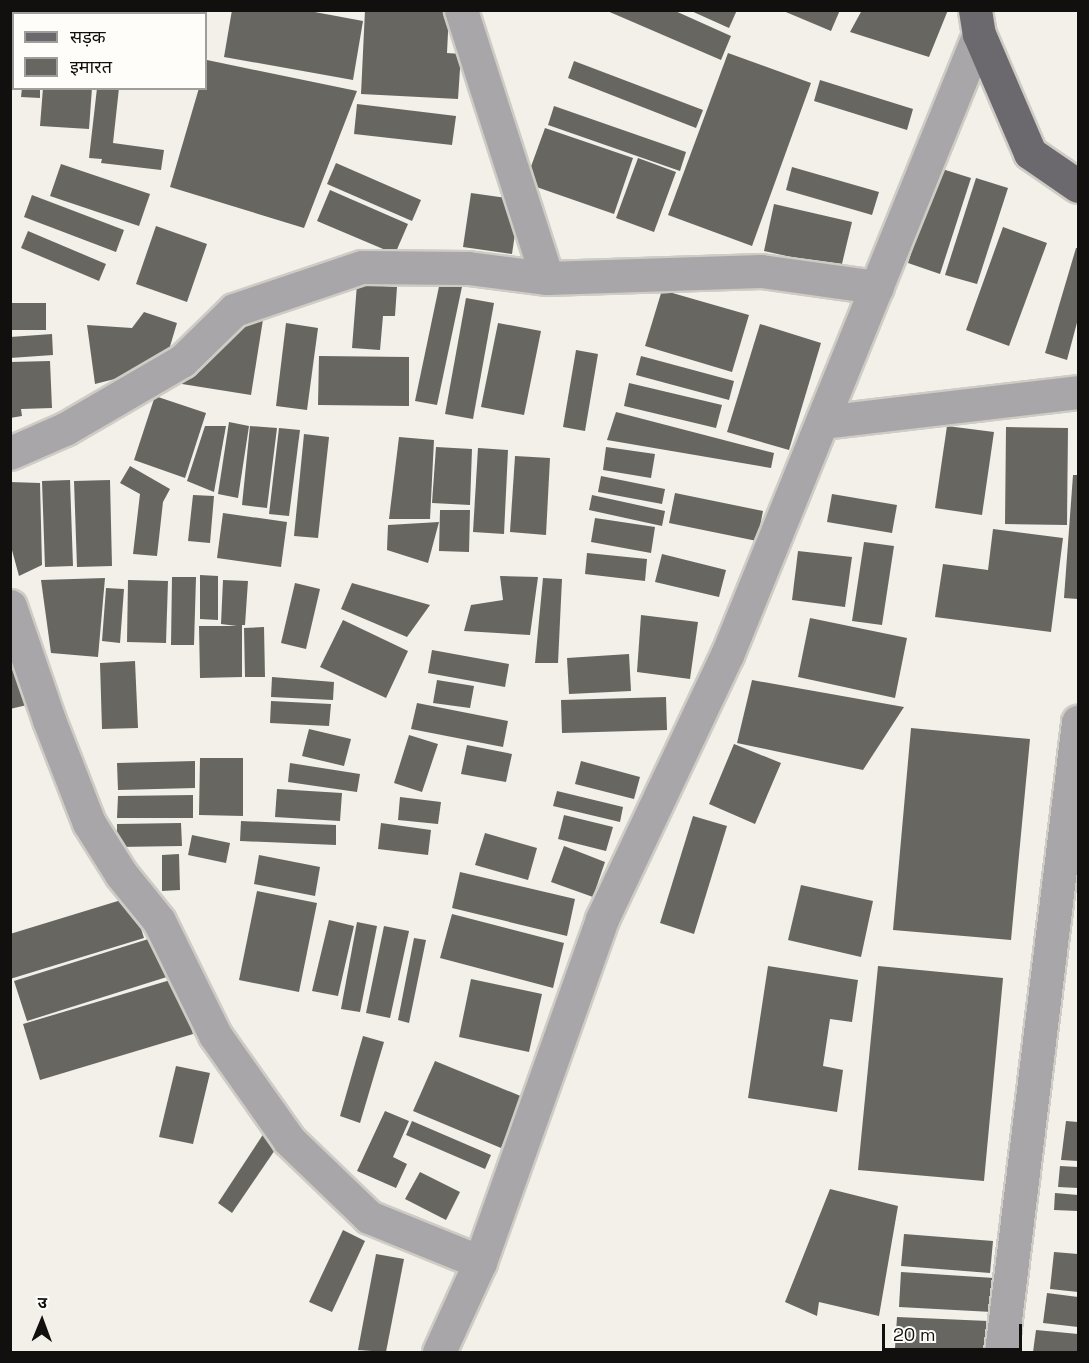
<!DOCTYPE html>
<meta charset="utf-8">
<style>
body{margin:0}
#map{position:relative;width:1089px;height:1363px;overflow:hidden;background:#f3f0e9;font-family:"Space Grotesk","Noto Sans Devanagari",sans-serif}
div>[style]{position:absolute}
.building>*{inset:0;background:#686660}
.roads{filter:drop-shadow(2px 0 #cfccc6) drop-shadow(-2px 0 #cfccc6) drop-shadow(0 2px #cfccc6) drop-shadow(0 -2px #cfccc6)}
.minor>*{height:33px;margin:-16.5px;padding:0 16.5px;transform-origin:16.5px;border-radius:16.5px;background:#a8a6a9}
.major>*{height:33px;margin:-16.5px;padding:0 16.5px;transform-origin:16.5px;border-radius:16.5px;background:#6c696e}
span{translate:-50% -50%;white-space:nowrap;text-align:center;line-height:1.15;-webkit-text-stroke:4.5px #fffdf9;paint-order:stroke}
.frame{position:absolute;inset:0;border:12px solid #11100e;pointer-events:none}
.legend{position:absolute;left:12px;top:12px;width:195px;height:78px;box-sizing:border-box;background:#fffdf9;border:2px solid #a09e9b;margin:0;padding:8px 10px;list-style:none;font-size:18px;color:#11100e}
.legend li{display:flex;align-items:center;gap:12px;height:30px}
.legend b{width:30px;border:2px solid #a09e9b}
.north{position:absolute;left:12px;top:1291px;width:60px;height:60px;-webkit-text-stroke:4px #fffdf9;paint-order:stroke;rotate:1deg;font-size:16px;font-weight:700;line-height:24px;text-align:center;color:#11100e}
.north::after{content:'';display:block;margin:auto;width:21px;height:27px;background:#11100e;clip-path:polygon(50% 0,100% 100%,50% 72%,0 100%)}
.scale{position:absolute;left:882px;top:1324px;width:140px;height:27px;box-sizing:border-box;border:3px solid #11100e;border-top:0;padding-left:8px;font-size:18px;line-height:21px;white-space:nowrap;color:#11100e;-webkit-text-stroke:4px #fffdf9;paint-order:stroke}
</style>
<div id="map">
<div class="building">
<i style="clip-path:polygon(232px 10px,304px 10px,363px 21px,353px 80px,224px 57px)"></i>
<i style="clip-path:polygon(365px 10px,449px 12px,447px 53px,461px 54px,458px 99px,361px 94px)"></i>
<i style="clip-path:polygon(605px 10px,673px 10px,731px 36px,721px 60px)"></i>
<i style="clip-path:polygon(689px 10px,737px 10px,729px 28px)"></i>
<i style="clip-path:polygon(781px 10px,840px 10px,831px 31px)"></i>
<i style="clip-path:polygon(862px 10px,948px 10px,929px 57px,850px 32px)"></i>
<i style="clip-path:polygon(10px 40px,14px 41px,12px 76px,10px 76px)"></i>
<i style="clip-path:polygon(728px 53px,811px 83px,752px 246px,668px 215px)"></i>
<i style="clip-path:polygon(207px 60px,357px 91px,304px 228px,170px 187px,199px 88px,206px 88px)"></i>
<i style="clip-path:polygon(574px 61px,703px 110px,696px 128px,568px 78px)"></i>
<i style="clip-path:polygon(820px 80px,913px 109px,907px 130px,814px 101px)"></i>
<i style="clip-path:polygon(22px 88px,40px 88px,40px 98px,21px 97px)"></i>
<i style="clip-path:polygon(43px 88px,92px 88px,89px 129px,40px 126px)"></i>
<i style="clip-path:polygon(97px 88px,119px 88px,113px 143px,164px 150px,161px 170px,101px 163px,102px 159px,89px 158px)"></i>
<i style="clip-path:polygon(357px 104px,456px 116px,452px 145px,354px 134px)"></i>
<i style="clip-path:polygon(554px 106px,686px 152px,680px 171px,548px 125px)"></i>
<i style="clip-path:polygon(545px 128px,633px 158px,614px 214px,525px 183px)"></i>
<i style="clip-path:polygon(638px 158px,676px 172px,654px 232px,616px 218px)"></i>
<i style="clip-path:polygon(336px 163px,421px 200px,412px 221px,327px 184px)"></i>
<i style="clip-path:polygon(61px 164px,150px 194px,139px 226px,50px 196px)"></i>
<i style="clip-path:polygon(792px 167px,879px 192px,872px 215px,786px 190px)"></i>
<i style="clip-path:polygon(939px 168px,971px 178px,940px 274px,908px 263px)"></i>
<i style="clip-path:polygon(976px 178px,1008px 188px,977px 284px,945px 275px)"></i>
<i style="clip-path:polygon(330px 190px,408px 224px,395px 254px,317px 221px)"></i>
<i style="clip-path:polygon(471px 193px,520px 200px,512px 254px,463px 247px)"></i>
<i style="clip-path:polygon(32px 195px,124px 230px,116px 252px,24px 217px)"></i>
<i style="clip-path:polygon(774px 204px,852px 222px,841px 268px,764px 251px)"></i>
<i style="clip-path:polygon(156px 226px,207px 244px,187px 302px,136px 284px)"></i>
<i style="clip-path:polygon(1003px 227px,1047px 243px,1009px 346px,966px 330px)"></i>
<i style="clip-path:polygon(28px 231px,106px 264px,99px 281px,21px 248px)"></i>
<i style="clip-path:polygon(1076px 248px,1078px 248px,1078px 319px,1067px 360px,1045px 353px)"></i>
<i style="clip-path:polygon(441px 277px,463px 282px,437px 405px,415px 401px)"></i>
<i style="clip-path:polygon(357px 284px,397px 287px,395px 316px,383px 316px,380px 350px,352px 348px)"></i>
<i style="clip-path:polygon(662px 290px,749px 315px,732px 372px,645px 346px)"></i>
<i style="clip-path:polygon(466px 298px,494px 303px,473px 419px,445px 414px)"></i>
<i style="clip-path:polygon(10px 303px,46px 303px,46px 330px,10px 330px)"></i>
<i style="clip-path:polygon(265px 307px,251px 395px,182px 384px,193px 363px)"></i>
<i style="clip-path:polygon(144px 312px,177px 323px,168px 353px,146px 371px,95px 384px,87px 325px,132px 328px)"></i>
<i style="clip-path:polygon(286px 323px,318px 328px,307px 410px,276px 406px)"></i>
<i style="clip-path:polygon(498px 323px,541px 331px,524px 415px,481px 407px)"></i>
<i style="clip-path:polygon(760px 324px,821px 343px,789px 450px,727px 432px)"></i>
<i style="clip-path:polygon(52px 334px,53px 355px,10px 358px,10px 337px)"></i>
<i style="clip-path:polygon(576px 350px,598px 354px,585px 431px,563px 427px)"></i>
<i style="clip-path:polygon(319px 356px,409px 357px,409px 406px,318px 405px)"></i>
<i style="clip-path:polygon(641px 356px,734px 381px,729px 400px,636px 375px)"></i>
<i style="clip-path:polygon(50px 361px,52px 408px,21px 409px,22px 416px,10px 418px,10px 362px)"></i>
<i style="clip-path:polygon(629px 383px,722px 405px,716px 428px,624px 406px)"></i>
<i style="clip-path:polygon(155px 396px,206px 413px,185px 478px,134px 460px)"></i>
<i style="clip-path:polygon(616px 412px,774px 453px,771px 468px,607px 440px)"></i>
<i style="clip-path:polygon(229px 422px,249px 426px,238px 498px,218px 494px)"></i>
<i style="clip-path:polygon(205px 426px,226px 426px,214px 492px,187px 481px)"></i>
<i style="clip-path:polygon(250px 426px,277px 428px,267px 508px,242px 505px)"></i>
<i style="clip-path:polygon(947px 426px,994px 432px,982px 515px,935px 508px)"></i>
<i style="clip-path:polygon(1006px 427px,1068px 428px,1067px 525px,1005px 524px)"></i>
<i style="clip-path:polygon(279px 428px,300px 430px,289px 516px,269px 514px)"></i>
<i style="clip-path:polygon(304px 434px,329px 437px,318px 538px,294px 536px)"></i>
<i style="clip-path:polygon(399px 437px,434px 440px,430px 519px,389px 519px)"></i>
<i style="clip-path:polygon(436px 447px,472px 449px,470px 505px,432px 503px)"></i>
<i style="clip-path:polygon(606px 447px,655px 454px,651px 478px,603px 470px)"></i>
<i style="clip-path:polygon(478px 448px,508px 450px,504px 534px,473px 532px)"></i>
<i style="clip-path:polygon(515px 456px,550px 458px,546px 535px,510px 532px)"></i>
<i style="clip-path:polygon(130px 466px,170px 489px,163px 502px,157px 556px,133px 554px,140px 494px,120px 483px)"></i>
<i style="clip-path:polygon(1073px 475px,1078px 475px,1078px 599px,1064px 598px)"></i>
<i style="clip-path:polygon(601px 476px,665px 489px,662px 504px,598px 492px)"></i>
<i style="clip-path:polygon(70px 480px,73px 566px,45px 567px,42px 481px)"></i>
<i style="clip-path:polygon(110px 480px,112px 566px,77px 567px,74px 481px)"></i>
<i style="clip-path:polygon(10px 482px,40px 483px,42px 565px,19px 576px,10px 543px)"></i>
<i style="clip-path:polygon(675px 493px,763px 511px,757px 541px,669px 523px)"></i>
<i style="clip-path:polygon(832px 494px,897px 505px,892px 533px,827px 522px)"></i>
<i style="clip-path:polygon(193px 495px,214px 496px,210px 543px,188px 541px)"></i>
<i style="clip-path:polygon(592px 495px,665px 511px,662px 526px,589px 510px)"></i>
<i style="clip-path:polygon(440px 510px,470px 510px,469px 552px,439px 551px)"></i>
<i style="clip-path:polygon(223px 513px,287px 522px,281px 567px,217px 558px)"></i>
<i style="clip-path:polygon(595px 518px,655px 527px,651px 553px,591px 542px)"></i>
<i style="clip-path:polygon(439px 522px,428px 563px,387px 550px,388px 525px)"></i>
<i style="clip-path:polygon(993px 529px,1063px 538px,1051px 632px,935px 617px,943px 564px,988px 570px)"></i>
<i style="clip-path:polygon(864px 542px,894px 546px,882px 625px,852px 621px)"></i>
<i style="clip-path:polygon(798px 551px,852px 557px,845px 607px,792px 600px)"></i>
<i style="clip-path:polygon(587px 553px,647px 559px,645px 581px,585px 574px)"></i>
<i style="clip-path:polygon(662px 554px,726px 570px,719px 597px,655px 582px)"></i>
<i style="clip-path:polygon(200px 575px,218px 576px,218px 620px,200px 619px)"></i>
<i style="clip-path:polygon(500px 576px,538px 577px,530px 635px,464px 631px,471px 605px,503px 600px)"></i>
<i style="clip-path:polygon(172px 577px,196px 577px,194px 645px,171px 645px)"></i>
<i style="clip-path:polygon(105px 578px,98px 657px,51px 653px,41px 580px)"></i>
<i style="clip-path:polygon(543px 578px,562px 579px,558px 663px,535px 663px)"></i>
<i style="clip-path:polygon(128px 580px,168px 581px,166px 643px,127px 642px)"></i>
<i style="clip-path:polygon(223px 580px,248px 581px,245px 625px,242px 625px,242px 677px,200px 678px,199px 626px,237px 626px,221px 624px)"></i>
<i style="clip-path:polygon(295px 583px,320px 589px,306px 649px,281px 643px)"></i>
<i style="clip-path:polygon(352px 583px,430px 605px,407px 637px,341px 609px)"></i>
<i style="clip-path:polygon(106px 588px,124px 589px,120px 643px,102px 641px)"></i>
<i style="clip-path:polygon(641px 615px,698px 622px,690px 679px,637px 672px)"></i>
<i style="clip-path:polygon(810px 618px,907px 638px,895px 698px,798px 677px)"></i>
<i style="clip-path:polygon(343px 620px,408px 651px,386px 698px,320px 667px)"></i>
<i style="clip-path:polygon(264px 627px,265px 677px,245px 677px,244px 628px)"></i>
<i style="clip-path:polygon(432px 650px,509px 664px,505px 687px,428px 673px)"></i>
<i style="clip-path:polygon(629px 654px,631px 691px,569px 694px,567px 658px)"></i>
<i style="clip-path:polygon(10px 657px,27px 705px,10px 709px)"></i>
<i style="clip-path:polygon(135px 661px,138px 728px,102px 729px,100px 663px)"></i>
<i style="clip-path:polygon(272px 677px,334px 682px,333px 700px,271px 697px)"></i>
<i style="clip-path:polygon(437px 680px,474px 686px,470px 708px,433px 703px)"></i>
<i style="clip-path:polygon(752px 680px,904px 707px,863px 770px,737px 743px)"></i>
<i style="clip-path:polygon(666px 697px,667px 730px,562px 733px,561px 700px)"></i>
<i style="clip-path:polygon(271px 701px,331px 704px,329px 726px,270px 723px)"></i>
<i style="clip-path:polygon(417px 703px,508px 721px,503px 747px,411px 729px)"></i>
<i style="clip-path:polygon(911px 728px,1030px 739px,1011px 940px,893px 930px)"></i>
<i style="clip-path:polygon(309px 729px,351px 739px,344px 766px,302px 756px)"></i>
<i style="clip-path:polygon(409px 735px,438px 744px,422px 792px,394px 783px)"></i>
<i style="clip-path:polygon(734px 744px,781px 763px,755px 824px,709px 804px)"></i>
<i style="clip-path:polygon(467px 745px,512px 754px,506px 782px,461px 774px)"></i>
<i style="clip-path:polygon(200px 758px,243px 758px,243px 816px,199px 815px)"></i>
<i style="clip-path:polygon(195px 761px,195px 788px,118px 790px,117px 763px)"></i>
<i style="clip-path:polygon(581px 761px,640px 777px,634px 799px,575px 784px)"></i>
<i style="clip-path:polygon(290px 763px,360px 774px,357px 792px,288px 782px)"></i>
<i style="clip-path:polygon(277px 789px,342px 793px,340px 821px,275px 817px)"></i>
<i style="clip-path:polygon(557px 791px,623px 807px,620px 822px,553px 806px)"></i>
<i style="clip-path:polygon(193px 795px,193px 818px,117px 818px,118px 796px)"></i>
<i style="clip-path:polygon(400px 797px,441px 802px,438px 824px,398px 820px)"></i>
<i style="clip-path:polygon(564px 815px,613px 827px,606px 851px,558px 839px)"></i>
<i style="clip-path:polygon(693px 816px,727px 826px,694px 934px,660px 923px)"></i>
<i style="clip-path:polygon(241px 821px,336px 825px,336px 845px,240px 841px)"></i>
<i style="clip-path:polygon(181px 823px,182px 846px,117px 847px,117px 824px)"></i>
<i style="clip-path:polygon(381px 823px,431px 830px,428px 855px,378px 849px)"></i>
<i style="clip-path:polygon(485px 833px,537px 848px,528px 880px,475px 865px)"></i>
<i style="clip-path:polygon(192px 835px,230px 843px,226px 863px,188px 855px)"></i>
<i style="clip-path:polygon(564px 846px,605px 862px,593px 897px,551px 882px)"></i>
<i style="clip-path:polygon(179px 854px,180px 890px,162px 891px,162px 855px)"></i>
<i style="clip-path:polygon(259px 855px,320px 867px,315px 896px,254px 884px)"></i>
<i style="clip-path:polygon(460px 872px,575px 899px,567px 936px,452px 908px)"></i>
<i style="clip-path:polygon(801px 885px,873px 901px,861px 957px,788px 940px)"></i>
<i style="clip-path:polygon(257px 891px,317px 903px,299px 992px,239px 980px)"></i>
<i style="clip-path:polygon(131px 897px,144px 938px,10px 979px,10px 934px)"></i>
<i style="clip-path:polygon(452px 914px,564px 943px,553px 988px,440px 958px)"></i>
<i style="clip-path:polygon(329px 920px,354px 926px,338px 996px,312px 991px)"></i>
<i style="clip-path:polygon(357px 922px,377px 926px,360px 1012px,341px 1009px)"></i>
<i style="clip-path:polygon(384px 926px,409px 931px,390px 1018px,366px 1013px)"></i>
<i style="clip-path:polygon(158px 936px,170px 976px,27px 1021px,14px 981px)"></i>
<i style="clip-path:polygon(414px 938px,426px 940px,409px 1023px,398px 1020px)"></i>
<i style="clip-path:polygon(768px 966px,858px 980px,852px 1022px,830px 1019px,823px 1066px,843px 1070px,837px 1112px,748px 1098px)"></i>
<i style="clip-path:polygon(878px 966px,1003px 978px,984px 1181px,858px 1170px)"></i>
<i style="clip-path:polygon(177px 978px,193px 1034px,40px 1080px,23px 1024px)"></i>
<i style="clip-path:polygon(471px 979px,542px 994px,529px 1052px,459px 1037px)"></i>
<i style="clip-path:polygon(363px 1036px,384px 1042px,360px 1123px,340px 1116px)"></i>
<i style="clip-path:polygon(435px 1061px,523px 1097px,501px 1148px,413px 1111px)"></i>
<i style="clip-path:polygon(176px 1066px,210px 1073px,193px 1144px,159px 1137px)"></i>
<i style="clip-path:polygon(385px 1111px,409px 1121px,393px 1157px,407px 1164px,396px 1188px,357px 1171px)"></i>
<i style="clip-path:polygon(412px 1121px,491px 1155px,485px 1169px,406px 1135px)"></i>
<i style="clip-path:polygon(1066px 1121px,1078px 1122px,1078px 1161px,1061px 1160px)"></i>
<i style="clip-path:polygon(264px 1133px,279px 1144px,232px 1213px,218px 1203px)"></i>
<i style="clip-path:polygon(1060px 1166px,1078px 1167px,1078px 1188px,1058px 1187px)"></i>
<i style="clip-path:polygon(420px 1172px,460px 1192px,446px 1220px,405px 1199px)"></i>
<i style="clip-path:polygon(830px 1189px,898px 1206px,879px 1316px,819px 1302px,817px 1316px,785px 1302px)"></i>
<i style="clip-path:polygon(1055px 1193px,1078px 1195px,1078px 1211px,1054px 1210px)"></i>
<i style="clip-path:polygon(343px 1230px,365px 1241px,332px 1312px,309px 1302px)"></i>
<i style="clip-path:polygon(904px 1234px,993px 1241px,990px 1273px,901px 1266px)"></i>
<i style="clip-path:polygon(1054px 1252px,1078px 1254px,1078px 1292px,1050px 1289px)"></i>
<i style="clip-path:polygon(376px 1254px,404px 1259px,386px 1352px,358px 1350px)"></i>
<i style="clip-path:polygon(901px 1272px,994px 1278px,992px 1312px,899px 1307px)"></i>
<i style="clip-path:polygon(1047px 1293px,1078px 1297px,1078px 1327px,1043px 1323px)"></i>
<i style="clip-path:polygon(897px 1317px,988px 1321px,987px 1352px,895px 1348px)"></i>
<i style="clip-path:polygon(1036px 1330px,1078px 1334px,1078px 1352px,1033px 1352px)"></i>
</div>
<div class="roads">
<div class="minor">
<i style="left:461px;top:10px;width:281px;rotate:72.2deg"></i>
<i style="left:823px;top:422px;width:257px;rotate:-6.7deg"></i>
<i style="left:10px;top:453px;width:60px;rotate:-23.6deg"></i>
<i style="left:65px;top:429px;width:135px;rotate:-30.2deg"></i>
<i style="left:182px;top:361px;width:73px;rotate:-44.4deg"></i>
<i style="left:234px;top:310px;width:135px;rotate:-18.6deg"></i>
<i style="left:362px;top:267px;width:106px;rotate:0.5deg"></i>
<i style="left:468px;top:268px;width:80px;rotate:7.2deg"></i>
<i style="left:547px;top:278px;width:214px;rotate:-1.9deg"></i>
<i style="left:761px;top:271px;width:117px;rotate:7.9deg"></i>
<i style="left:10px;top:606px;width:120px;rotate:71.1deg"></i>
<i style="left:49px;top:720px;width:110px;rotate:68.8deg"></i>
<i style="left:89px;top:823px;width:60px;rotate:57.9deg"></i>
<i style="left:121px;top:874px;width:60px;rotate:51deg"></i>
<i style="left:159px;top:921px;width:127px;rotate:63.8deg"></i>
<i style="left:215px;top:1035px;width:128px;rotate:54.8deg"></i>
<i style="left:289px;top:1140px;width:111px;rotate:43.9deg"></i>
<i style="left:369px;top:1217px;width:120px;rotate:22.1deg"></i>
<i style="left:439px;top:1352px;width:99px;rotate:-65.5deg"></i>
<i style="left:480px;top:1262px;width:364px;rotate:-70.4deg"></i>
<i style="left:602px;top:919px;width:292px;rotate:-64.7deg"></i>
<i style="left:727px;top:655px;width:670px;rotate:-67.91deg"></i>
<i style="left:1001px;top:1352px;width:635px;rotate:-83.03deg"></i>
</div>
<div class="major">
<i style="left:975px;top:10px;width:24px;rotate:81deg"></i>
<i style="left:979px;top:34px;width:129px;rotate:66.8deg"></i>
<i style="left:1030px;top:153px;width:58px;rotate:34.5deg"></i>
</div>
</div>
<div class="frame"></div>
<ul class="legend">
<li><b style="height:8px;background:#6c696e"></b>सड़क</li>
<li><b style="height:16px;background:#686660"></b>इमारत</li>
</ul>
<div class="north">उ</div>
<div class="scale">20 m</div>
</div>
